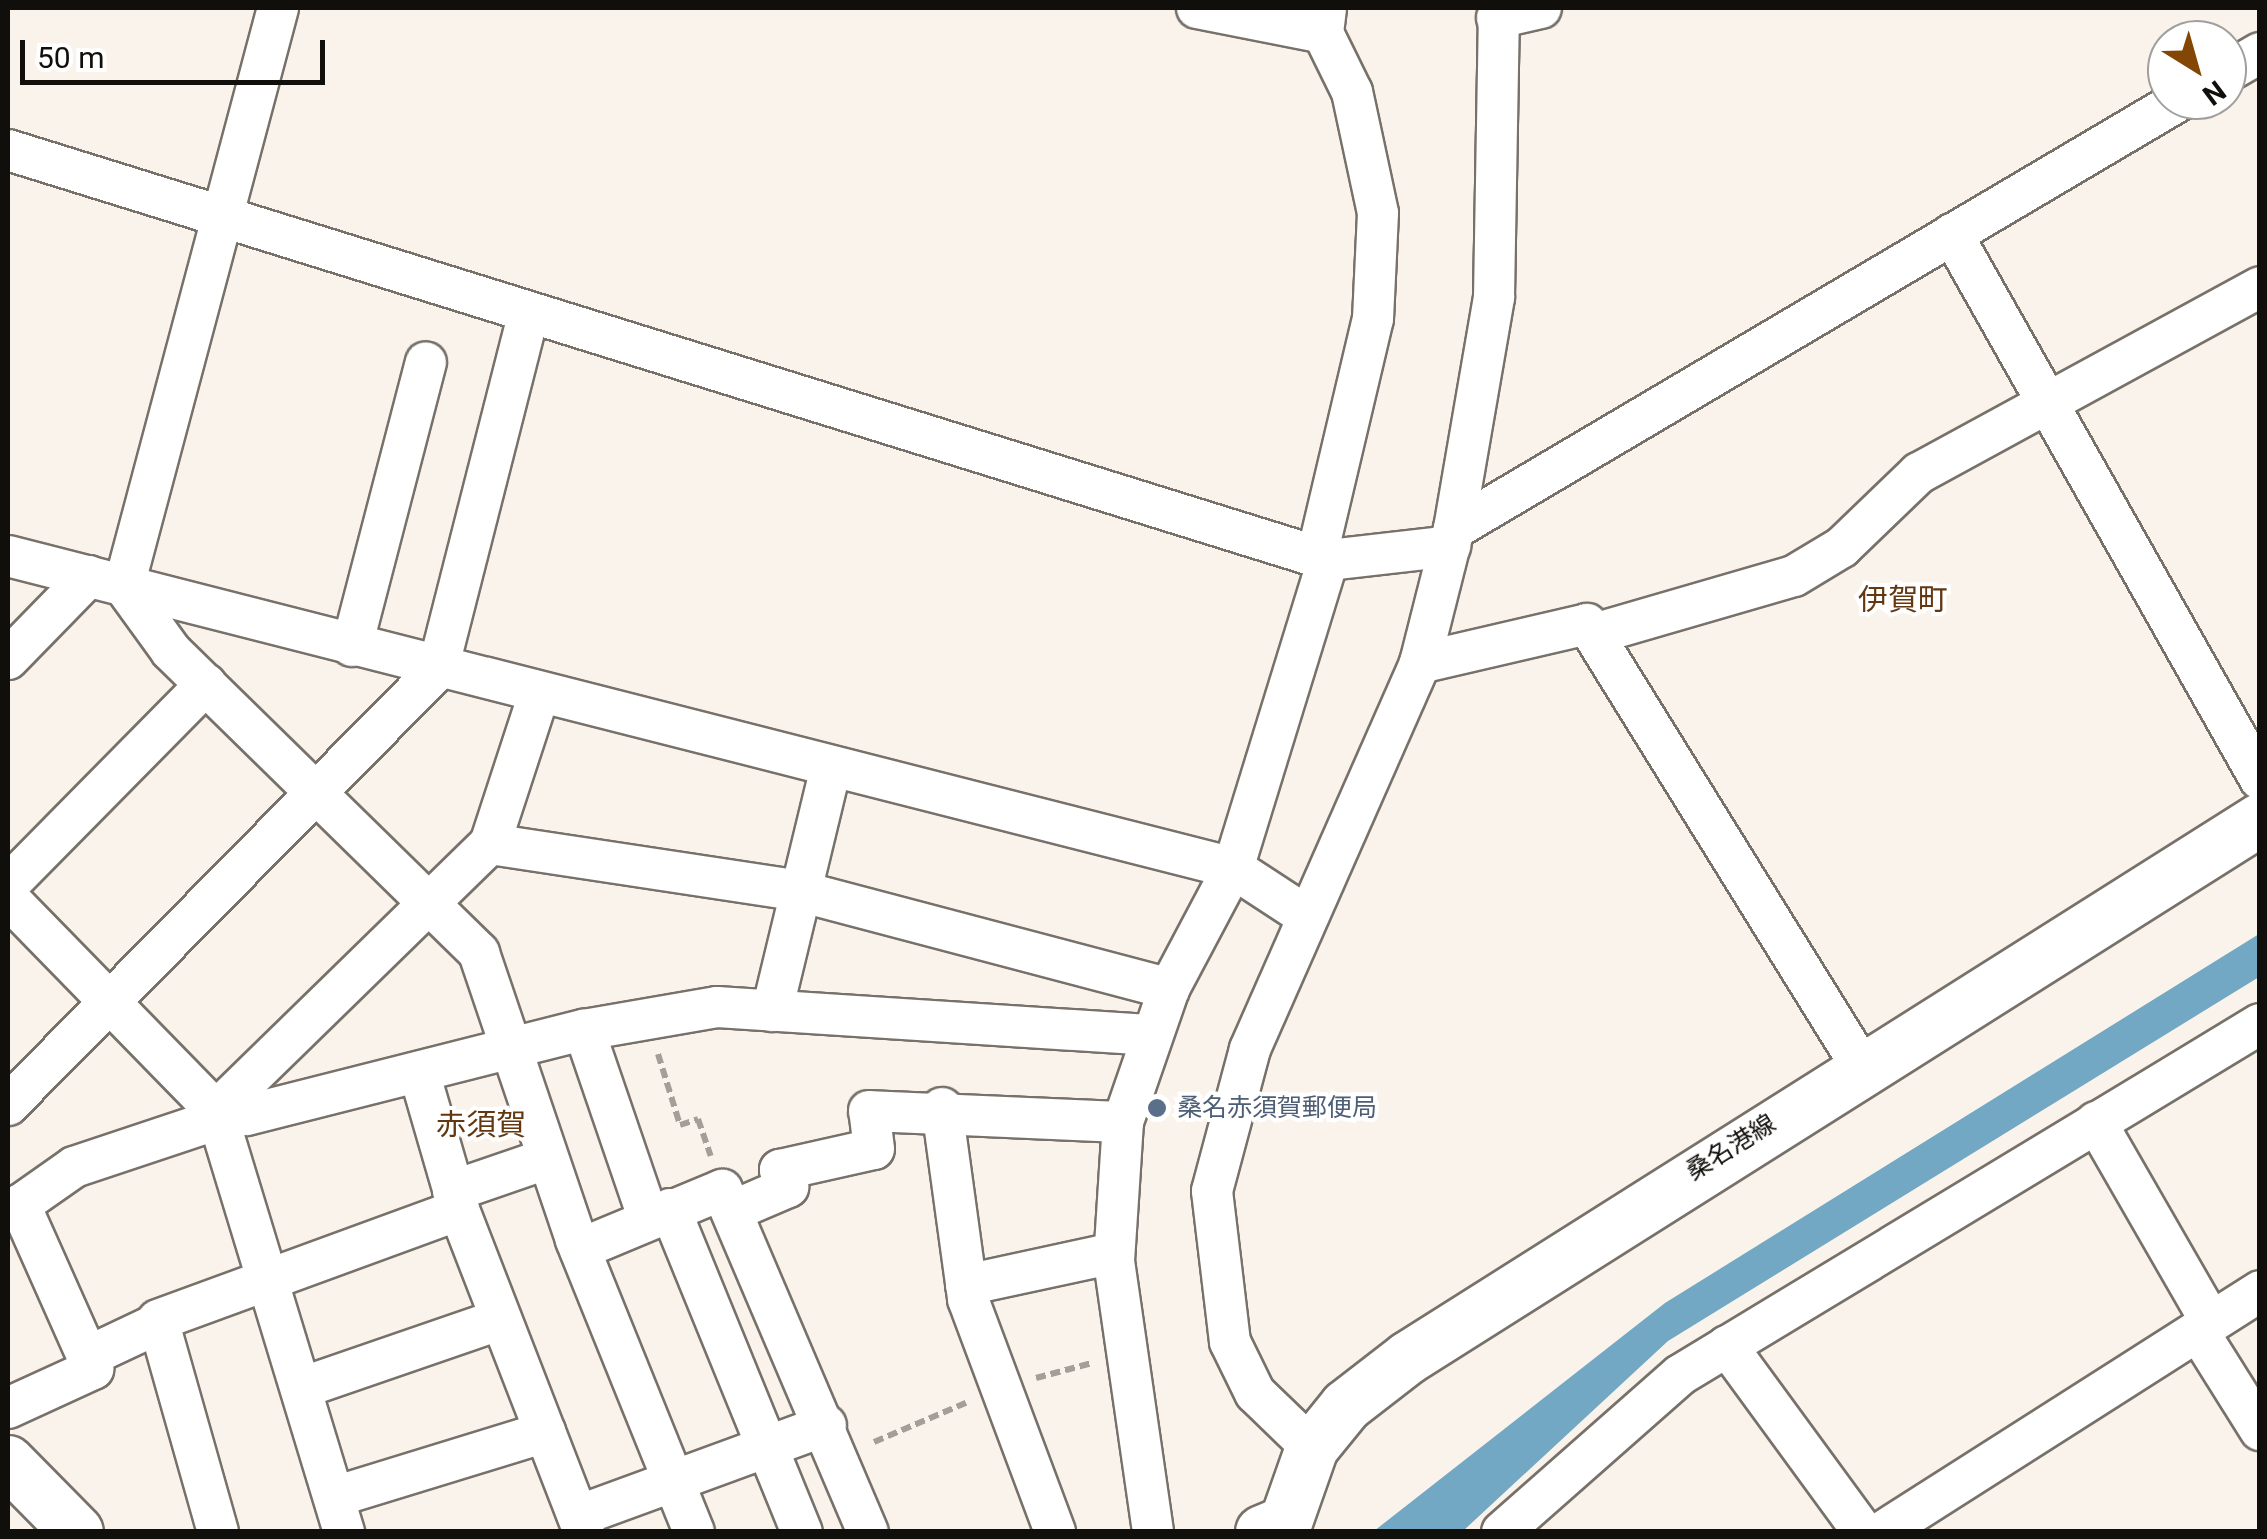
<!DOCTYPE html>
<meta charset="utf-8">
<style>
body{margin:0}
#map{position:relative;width:2267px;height:1539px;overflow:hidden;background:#faf3eb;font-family:Roboto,"Noto Sans JP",sans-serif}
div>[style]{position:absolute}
.water>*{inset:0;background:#72a8c3}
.path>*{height:6px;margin-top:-3px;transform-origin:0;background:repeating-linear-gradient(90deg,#a39e98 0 10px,transparent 0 15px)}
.roads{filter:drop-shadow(2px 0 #77716a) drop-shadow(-2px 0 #77716a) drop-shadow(0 2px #77716a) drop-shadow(0 -2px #77716a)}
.minor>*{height:40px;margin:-20px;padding:0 20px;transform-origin:20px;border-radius:20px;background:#fff}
.major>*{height:52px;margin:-26px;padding:0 26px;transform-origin:26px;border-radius:26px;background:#fff}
.dots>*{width:28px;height:28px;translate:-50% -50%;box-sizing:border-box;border:5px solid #fff;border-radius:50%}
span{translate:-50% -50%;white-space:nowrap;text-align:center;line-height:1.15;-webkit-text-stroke:8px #fff;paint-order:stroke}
.service-label{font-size:25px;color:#4e5e75}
.left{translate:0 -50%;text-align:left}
.street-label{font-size:25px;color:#110f0c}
.quarter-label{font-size:30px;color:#633811}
.frame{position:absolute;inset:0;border:10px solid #110f0c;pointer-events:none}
.north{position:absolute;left:2147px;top:20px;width:100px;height:100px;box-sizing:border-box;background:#fff;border:2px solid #a09f9e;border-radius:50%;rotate:143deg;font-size:28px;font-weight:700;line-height:40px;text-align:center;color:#110f0c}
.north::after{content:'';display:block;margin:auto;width:35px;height:45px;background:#844605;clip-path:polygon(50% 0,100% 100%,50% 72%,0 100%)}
.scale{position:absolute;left:20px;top:40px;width:305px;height:45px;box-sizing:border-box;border:5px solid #110f0c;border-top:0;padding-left:12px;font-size:30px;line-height:35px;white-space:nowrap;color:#110f0c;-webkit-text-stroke:8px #fff;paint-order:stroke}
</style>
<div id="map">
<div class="water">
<i style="clip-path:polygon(2259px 934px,2259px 977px,1668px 1341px,1463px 1531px,1374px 1531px,1665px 1303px)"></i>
</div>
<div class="path">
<i style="left:658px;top:1054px;width:74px;rotate:72.8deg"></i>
<i style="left:680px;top:1125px;width:19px;rotate:-18deg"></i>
<i style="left:698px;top:1119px;width:39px;rotate:71deg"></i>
<i style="left:1036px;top:1378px;width:58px;rotate:-15deg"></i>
<i style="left:874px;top:1442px;width:102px;rotate:-23.1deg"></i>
</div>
<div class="roads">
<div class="minor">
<i style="left:278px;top:8px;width:598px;rotate:104.92deg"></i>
<i style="left:124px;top:586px;width:80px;rotate:54.1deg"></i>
<i style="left:171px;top:651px;width:431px;rotate:44.4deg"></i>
<i style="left:479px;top:953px;width:303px;rotate:71.3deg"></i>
<i style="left:576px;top:1240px;width:315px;rotate:68deg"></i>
<i style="left:1197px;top:8px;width:128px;rotate:11.2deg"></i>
<i style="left:1497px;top:18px;width:45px;rotate:-12.8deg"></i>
<i style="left:2227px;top:72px;width:38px;rotate:-30deg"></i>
<i style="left:8px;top:150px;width:1382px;rotate:17.26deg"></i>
<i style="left:1328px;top:560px;width:322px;rotate:107.1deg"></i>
<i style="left:1233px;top:868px;width:137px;rotate:117.9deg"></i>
<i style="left:1169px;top:989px;width:141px;rotate:109.1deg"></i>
<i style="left:1123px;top:1122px;width:139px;rotate:93.7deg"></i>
<i style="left:1114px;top:1261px;width:274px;rotate:81.8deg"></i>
<i style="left:1952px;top:234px;width:626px;rotate:60.53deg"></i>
<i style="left:1454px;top:529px;width:843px;rotate:-30.58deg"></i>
<i style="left:1318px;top:551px;width:238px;rotate:-76.7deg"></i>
<i style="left:1373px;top:319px;width:106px;rotate:-87.3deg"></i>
<i style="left:1378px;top:213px;width:124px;rotate:-102.1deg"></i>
<i style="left:1352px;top:92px;width:66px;rotate:-116.2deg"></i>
<i style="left:1323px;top:33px;width:25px;rotate:-83deg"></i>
<i style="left:8px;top:556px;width:1264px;rotate:14.29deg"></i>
<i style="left:1233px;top:868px;width:86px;rotate:33.1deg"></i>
<i style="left:1328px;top:560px;width:123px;rotate:-6.5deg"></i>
<i style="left:1594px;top:634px;width:208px;rotate:-16.2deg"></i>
<i style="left:1794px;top:576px;width:56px;rotate:-31.1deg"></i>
<i style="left:1842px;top:547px;width:107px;rotate:-43.9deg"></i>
<i style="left:1919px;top:473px;width:388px;rotate:-28.6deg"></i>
<i style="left:352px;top:646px;width:293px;rotate:-75.4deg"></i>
<i style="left:8px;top:659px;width:116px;rotate:-45.7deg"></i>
<i style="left:1420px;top:663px;width:171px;rotate:-13.1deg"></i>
<i style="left:1587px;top:624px;width:520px;rotate:58.2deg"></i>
<i style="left:490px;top:844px;width:158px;rotate:-71.9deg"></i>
<i style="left:8px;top:885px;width:282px;rotate:-45.4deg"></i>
<i style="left:8px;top:898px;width:298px;rotate:45.7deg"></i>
<i style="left:216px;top:1111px;width:31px;rotate:7deg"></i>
<i style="left:247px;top:1115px;width:348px;rotate:-14.2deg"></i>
<i style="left:584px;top:1030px;width:135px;rotate:-9.8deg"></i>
<i style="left:717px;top:1007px;width:436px;rotate:3.7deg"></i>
<i style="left:772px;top:1011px;width:251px;rotate:-76.4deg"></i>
<i style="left:584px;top:1030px;width:198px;rotate:71.1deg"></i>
<i style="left:419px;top:1072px;width:144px;rotate:73.8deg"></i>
<i style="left:459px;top:1210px;width:345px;rotate:68.8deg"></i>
<i style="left:8px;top:1105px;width:612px;rotate:-45.4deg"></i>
<i style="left:438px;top:669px;width:368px;rotate:-75.7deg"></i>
<i style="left:942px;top:1108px;width:193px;rotate:82.2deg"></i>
<i style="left:968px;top:1299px;width:249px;rotate:69.5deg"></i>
<i style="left:2096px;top:1122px;width:231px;rotate:60.1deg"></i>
<i style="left:453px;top:1191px;width:98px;rotate:-19deg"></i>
<i style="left:670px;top:1209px;width:349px;rotate:67.8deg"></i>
<i style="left:737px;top:1209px;width:56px;rotate:-23.3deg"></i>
<i style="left:788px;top:1187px;width:19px;rotate:-115deg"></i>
<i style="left:780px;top:1170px;width:96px;rotate:-12.6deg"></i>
<i style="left:874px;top:1149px;width:38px;rotate:-97deg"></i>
<i style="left:869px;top:1111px;width:254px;rotate:2.5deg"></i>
<i style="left:580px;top:1249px;width:154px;rotate:-22.6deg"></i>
<i style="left:722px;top:1190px;width:372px;rotate:66.9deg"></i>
<i style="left:966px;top:1285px;width:151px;rotate:-12.2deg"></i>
<i style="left:2198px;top:1331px;width:117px;rotate:57.9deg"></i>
<i style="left:1727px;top:1346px;width:230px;rotate:53.8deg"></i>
<i style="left:87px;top:1357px;width:80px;rotate:-25.3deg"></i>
<i style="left:304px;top:1387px;width:208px;rotate:-19deg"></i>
<i style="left:8px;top:1408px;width:94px;rotate:-24.6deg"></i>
<i style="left:93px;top:1369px;width:180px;rotate:-114deg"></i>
<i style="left:20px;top:1205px;width:66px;rotate:-35.1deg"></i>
<i style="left:74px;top:1167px;width:136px;rotate:-18.4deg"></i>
<i style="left:203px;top:1124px;width:18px;rotate:-45deg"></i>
<i style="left:1312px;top:1448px;width:79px;rotate:-136deg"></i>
<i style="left:1255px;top:1393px;width:57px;rotate:-116.1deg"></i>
<i style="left:1230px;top:1342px;width:152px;rotate:-96.8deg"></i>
<i style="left:1212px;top:1191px;width:147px;rotate:-75deg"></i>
<i style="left:1250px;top:1049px;width:422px;rotate:-66.2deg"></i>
<i style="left:1420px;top:663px;width:138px;rotate:-75.8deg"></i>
<i style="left:1454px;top:529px;width:235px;rotate:-80.2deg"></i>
<i style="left:1494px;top:297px;width:289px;rotate:-89deg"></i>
<i style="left:334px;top:1497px;width:221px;rotate:-17.1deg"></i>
<i style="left:578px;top:1516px;width:264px;rotate:-20.1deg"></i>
<i style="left:218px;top:1532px;width:220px;rotate:-105.8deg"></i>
<i style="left:158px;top:1320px;width:320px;rotate:-20.1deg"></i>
<i style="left:344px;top:1532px;width:440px;rotate:-106.9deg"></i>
<i style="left:216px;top:1111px;width:383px;rotate:-44.3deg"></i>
<i style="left:490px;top:844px;width:313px;rotate:8.6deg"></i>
<i style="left:799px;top:891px;width:383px;rotate:14.8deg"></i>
<i style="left:1502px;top:1532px;width:237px;rotate:-41.4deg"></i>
<i style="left:1680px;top:1375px;width:678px;rotate:-31.18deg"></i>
<i style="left:1882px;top:1532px;width:448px;rotate:-32.5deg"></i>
</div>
<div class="major">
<i style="left:8px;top:1462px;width:98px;rotate:45.4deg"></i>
<i style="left:1262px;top:1532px;width:26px;rotate:-23deg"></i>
<i style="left:1286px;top:1522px;width:78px;rotate:-70.6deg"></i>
<i style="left:1312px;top:1448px;width:54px;rotate:-51deg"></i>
<i style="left:1346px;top:1406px;width:78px;rotate:-37.7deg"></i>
<i style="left:1408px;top:1358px;width:1008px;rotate:-32.27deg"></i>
</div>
</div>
<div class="dots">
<i style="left:1157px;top:1108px;background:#5c6f8a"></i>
</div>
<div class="service-label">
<span class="left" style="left:1177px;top:1108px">桑名赤須賀郵便局</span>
</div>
<div class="street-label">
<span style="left:1731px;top:1148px;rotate:-32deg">桑名港線</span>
</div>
<div class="quarter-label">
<span style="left:1903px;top:600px">伊賀町</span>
<span style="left:481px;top:1125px">赤須賀</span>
</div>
<div class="frame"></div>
<div class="north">N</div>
<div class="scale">50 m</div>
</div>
